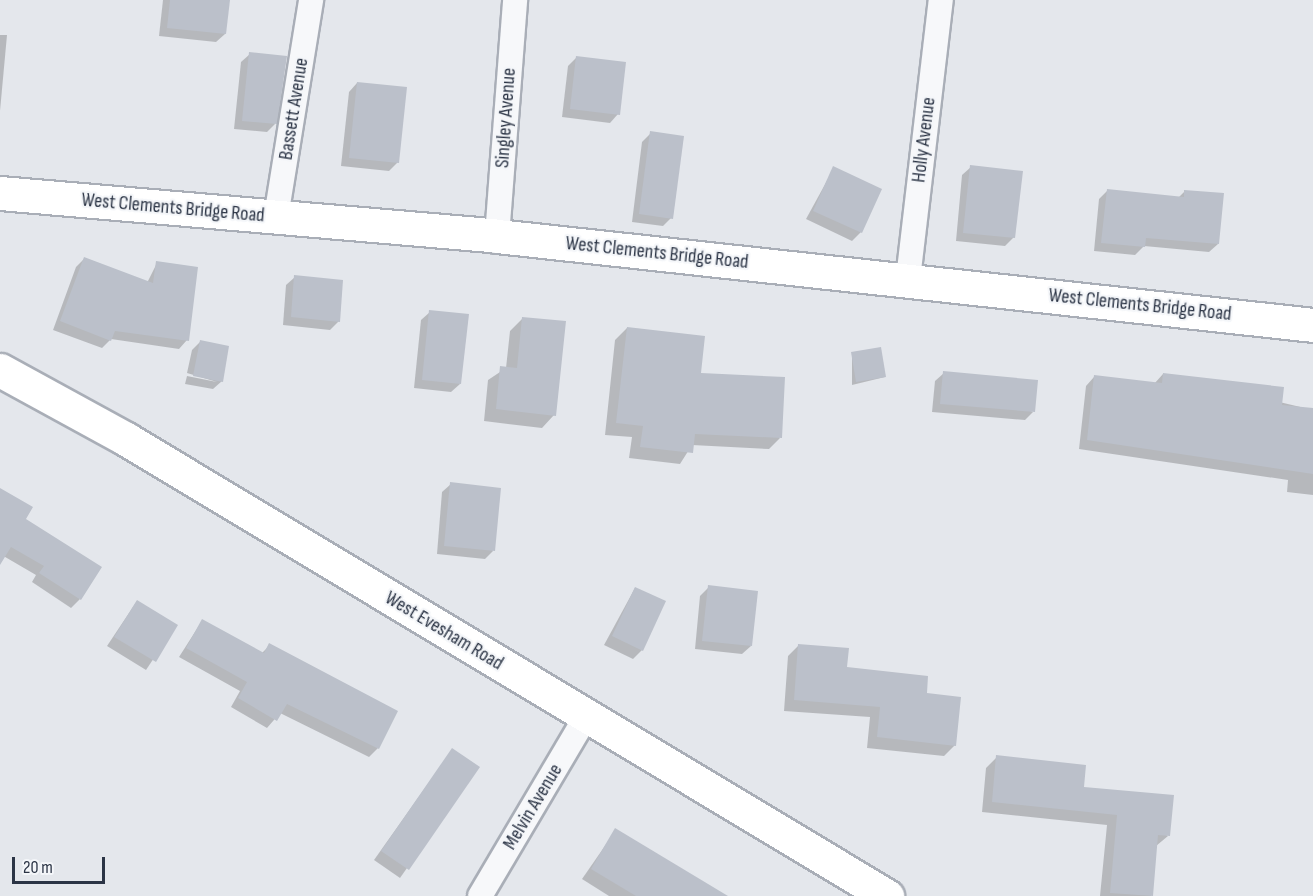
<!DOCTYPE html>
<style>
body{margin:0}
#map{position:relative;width:1313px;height:896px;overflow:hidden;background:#e4e7ec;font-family:"Sofia Sans Condensed",sans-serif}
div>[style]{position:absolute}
.shadow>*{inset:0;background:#0003}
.building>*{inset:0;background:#bbc0ca}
.roads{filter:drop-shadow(2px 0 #a9aeb7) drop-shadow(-2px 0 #a9aeb7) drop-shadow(0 2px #a9aeb7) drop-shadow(0 -2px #a9aeb7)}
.minor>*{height:24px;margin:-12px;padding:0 12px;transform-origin:12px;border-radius:12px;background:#f7f8fa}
.primary>*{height:33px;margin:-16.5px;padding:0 16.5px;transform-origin:16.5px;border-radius:16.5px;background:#fff}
span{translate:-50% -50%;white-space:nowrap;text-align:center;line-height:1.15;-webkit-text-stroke:4.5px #f4f6f9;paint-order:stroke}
.street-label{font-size:20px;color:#2b3445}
.scale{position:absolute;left:12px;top:857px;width:93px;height:27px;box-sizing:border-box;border:3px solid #2b3445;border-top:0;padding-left:8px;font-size:18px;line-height:21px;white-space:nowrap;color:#2b3445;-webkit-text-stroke:4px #f4f6f9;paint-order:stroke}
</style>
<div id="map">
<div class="shadow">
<i style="clip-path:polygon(163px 0,228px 0,225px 34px,216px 42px,159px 36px)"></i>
<i style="clip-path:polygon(0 35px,7px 35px,0 111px)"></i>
<i style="clip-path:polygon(250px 54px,275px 124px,267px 132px,234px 129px,241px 62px)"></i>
<i style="clip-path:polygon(577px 57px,618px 114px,610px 123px,562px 117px,568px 66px)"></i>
<i style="clip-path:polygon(357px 83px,398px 162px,389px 171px,341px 166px,349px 92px)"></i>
<i style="clip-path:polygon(651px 133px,671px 218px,663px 226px,632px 222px,642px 142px)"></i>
<i style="clip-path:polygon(971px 167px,1014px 237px,1005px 246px,956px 241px,962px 175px)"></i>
<i style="clip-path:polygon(834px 168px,861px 232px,852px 241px,806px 219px)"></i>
<i style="clip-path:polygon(1108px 190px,1178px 198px,1185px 191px,1218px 244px,1209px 252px,1144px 246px,1135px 255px,1094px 251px,1099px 199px)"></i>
<i style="clip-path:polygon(84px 259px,147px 283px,157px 263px,187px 340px,179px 349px,111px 339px,102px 348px,53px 330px,76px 267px)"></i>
<i style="clip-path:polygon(295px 277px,339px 321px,330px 330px,283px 325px,286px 285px)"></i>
<i style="clip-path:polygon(430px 312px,460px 384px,451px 392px,414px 388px,421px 320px)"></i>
<i style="clip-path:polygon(523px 318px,554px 415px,542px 428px,484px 421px,488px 380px,506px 368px,510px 331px)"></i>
<i style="clip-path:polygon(627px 328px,700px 374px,780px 438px,769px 449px,692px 445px,680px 464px,629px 458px,632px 437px,605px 435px,615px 340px)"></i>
<i style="clip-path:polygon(200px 342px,222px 381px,213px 389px,185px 384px,187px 376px,217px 382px,187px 373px,192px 350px)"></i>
<i style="clip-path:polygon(852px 353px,885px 377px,852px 385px)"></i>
<i style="clip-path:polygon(944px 373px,1033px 412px,1025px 420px,932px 412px,935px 381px)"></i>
<i style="clip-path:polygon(1163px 374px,1313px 410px,1313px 495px,1287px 492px,1288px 480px,1079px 449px,1086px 386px,1094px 377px,1154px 384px)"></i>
<i style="clip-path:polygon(451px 484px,493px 551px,485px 559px,437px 554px,442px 492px)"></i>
<i style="clip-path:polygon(0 490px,80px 599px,71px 608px,32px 582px,36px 575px,0 554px)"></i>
<i style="clip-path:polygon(709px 587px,751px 646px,742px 654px,695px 649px,700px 596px)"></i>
<i style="clip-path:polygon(635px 588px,642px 650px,633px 659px,604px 645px)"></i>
<i style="clip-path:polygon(137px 601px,176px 625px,146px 670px,107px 646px)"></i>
<i style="clip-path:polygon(202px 621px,262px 653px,270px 645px,378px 748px,369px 757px,280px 713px,267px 728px,231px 707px,240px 691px,179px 657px)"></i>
<i style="clip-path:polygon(799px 645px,846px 668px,925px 695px,955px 745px,944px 756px,867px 748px,870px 717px,784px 711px,788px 656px)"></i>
<i style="clip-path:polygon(452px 750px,478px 767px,400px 878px,374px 860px)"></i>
<i style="clip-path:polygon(997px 757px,1082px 788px,1168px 836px,1156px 846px,1151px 896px,1100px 896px,1107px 825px,982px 812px,986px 768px)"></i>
<i style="clip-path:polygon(616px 830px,725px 896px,609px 896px,582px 879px)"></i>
</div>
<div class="building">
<i style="clip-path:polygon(170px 0,230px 0,226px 34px,167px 28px)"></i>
<i style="clip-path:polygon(249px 52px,287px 56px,277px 124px,242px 121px)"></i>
<i style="clip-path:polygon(576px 56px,626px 62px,620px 115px,570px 109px)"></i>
<i style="clip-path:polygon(357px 82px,407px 87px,399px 163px,349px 158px)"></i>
<i style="clip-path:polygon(650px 131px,684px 136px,673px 219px,639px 214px)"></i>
<i style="clip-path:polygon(970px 165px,1023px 171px,1015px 238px,963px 233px)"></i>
<i style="clip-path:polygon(833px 166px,882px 189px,862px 233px,813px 211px)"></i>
<i style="clip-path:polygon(1107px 189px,1184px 197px,1184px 190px,1224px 193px,1219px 244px,1146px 238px,1145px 247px,1101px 243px)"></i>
<i style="clip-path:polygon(84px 257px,153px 283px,156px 261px,198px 267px,189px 341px,115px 331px,111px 341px,60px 321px)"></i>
<i style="clip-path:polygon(294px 275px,343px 280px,340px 322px,291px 317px)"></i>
<i style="clip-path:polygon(429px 310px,469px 314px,461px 384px,422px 380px)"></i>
<i style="clip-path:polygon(522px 317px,566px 321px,556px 416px,496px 409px,500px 366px,517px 368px)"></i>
<i style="clip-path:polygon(627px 327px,705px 336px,701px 373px,785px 377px,782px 438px,695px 434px,693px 453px,640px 447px,643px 426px,616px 423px)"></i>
<i style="clip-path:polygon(200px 340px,229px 346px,223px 382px,193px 376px)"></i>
<i style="clip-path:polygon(881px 347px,886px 377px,856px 382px,851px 352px)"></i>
<i style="clip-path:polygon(943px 371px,1038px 380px,1035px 412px,940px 404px)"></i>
<i style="clip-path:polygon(1163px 373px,1284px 387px,1282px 405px,1313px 408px,1313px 474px,1087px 440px,1094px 375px,1162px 383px)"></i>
<i style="clip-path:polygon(450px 482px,501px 488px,495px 551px,444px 546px)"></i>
<i style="clip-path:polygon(0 488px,33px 507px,26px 519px,102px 567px,81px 600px,39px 573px,44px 566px,11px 547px,0 565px)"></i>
<i style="clip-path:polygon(708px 585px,758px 591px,752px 646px,702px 641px)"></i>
<i style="clip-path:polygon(635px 587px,666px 601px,643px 651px,612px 636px)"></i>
<i style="clip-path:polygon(137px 600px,178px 625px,156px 662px,114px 637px)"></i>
<i style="clip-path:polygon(202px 619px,264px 653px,269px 643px,398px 711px,379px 749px,287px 704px,277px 721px,238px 698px,247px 682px,186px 648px)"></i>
<i style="clip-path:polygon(798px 644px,849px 648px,847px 667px,928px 676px,927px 693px,961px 697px,956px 746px,877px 737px,880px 707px,794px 700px)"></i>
<i style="clip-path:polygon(452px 748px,480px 767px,409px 870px,381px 851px)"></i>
<i style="clip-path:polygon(996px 755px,1086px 765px,1084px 787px,1174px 795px,1170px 836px,1158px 835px,1153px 896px,1110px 893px,1117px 815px,992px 802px)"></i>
<i style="clip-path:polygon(615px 828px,728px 896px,636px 896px,591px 869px)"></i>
</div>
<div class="roads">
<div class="minor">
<i style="left:276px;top:217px;width:220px;rotate:-80.8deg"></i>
<i style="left:497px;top:236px;width:237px;rotate:-85.6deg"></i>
<i style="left:908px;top:279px;width:281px;rotate:-83.3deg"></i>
<i style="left:480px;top:896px;width:208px;rotate:-59.4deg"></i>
</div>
<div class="primary">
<i style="left:0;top:193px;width:499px;rotate:4.9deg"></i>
<i style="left:497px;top:236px;width:821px;rotate:6.22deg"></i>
<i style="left:0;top:370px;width:144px;rotate:28.7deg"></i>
<i style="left:126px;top:439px;width:888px;rotate:30.99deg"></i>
</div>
</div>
<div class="street-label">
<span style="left:294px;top:109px;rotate:-81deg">Bassett Avenue</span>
<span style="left:506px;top:118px;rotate:-86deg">Singley Avenue</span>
<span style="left:924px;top:140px;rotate:-83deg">Holly Avenue</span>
<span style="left:173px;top:208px;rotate:5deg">West Clements Bridge Road</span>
<span style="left:657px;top:253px;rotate:6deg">West Clements Bridge Road</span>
<span style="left:1140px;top:305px;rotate:6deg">West Clements Bridge Road</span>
<span style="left:444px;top:631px;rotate:31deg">West Evesham Road</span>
<span style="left:533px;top:807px;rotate:-59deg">Melvin Avenue</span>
</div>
<div class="scale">20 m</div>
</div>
